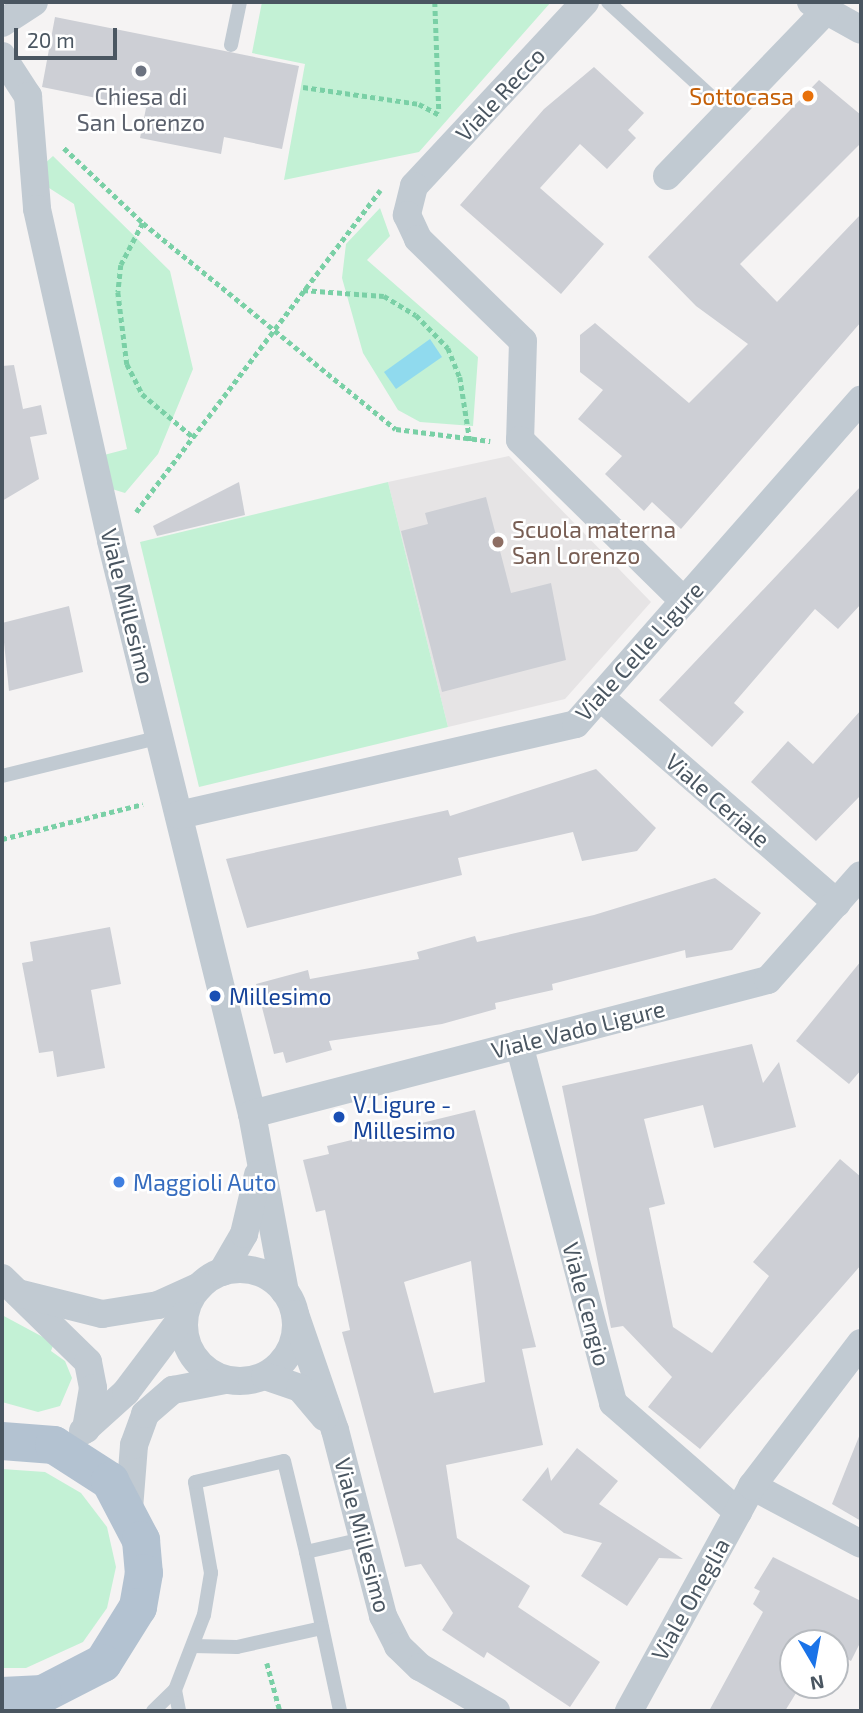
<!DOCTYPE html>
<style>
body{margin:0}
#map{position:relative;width:863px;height:1713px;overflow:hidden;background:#f5f3f3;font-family:"Exo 2",sans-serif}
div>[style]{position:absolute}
.education>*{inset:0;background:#e6e4e5}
.green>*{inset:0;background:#c3f1d5}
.water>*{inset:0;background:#90daee}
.building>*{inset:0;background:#cdcfd5}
.path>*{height:4.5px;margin-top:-2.25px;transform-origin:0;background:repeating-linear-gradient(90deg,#7ad0a6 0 5px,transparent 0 8.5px)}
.service>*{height:14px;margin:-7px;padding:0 7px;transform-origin:7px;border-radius:7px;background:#c1cad2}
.minor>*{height:28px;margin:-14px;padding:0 14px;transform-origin:14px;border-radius:14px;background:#c1cad2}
.minor>.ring{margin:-14px;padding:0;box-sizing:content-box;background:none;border:28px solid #c1cad2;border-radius:50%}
.primary>*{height:38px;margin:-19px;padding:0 19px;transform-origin:19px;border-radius:19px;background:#b3c2d1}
.dots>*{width:19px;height:19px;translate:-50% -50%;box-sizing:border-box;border:4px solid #fff;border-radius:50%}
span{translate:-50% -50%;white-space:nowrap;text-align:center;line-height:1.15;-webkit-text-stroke:5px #fff;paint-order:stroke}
.street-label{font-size:23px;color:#4a5661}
.worship-label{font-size:23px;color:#5b616d}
.food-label{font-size:23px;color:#c56008}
.right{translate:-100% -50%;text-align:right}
.education-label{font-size:23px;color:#785e54}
.left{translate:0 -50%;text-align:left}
.transit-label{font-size:23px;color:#164399}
.shop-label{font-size:23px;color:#366cbe}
.frame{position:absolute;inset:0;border:4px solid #4a5661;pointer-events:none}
.north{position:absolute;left:779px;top:1629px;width:70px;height:70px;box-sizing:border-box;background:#fff;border:2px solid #b7bbc0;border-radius:50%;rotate:170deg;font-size:19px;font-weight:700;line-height:28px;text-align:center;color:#4a5661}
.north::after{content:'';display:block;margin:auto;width:24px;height:32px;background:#1a73e8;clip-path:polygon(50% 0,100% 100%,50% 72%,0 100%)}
.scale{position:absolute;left:14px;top:28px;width:103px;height:32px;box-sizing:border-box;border:4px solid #4a5661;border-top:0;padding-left:9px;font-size:21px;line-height:24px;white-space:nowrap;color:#4a5661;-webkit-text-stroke:5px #fff;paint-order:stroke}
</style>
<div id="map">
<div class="education">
<i style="clip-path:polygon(509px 456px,651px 602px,565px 699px,448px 727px,388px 482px)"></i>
</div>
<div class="green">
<i style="clip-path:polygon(262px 2px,551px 2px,419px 152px,284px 180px,305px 64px,252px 53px)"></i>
<i style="clip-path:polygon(53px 156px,170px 271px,193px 369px,158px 454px,125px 493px,112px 489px,104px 455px,127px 449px,74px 204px,46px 186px,43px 165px)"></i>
<i style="clip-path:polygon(380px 208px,390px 236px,367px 260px,478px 357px,473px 426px,420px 422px,398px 410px,363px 353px,342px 278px,346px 244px)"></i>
<i style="clip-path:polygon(388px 482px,448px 727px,199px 787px,140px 542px)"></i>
<i style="clip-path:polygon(2px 1315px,54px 1343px,51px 1351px,65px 1361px,72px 1378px,60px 1406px,38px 1412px,2px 1402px)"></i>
<i style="clip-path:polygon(2px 1469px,45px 1472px,81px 1493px,107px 1527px,116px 1567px,107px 1608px,83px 1642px,26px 1668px,2px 1668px)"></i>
</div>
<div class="water">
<i style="clip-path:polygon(430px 339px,442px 357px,396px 389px,384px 372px)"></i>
</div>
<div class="building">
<i style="clip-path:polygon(55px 17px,299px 66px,282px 149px,224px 137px,221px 154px,140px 138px,146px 108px,42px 87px)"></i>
<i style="clip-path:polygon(594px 67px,644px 113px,628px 130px,636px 138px,607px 169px,580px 144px,540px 188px,604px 244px,561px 294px,460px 205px,544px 109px)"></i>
<i style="clip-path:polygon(819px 80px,861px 115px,861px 143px,740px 264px,777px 302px,861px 214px,861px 322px,681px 529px,652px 502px,644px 511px,605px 474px,622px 456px,578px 419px,603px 390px,580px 372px,580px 335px,595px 323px,689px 403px,748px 344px,696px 306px,648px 257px)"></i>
<i style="clip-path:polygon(14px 365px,23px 409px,41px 405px,47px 434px,30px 437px,39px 479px,2px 501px,2px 366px)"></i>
<i style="clip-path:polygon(239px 482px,245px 515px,157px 536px,153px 526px)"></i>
<i style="clip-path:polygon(861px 486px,861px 604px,838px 629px,815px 609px,734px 703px,744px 712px,712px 747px,659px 700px)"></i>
<i style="clip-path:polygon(486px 497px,511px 593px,551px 583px,566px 660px,442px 692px,401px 531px,428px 524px,425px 513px)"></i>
<i style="clip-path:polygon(69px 606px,83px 672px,9px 691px,2px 623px)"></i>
<i style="clip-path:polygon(861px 710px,861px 795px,816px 841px,751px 782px,788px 741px,813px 764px)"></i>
<i style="clip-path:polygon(596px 769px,656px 828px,637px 851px,582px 861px,573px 832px,458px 858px,462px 875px,247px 928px,226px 859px,448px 810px,450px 816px)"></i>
<i style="clip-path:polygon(715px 878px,761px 913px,732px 950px,686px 958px,685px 950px,552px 984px,553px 990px,495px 1003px,496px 1009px,442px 1024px,329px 1041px,332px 1050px,286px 1063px,283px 1052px,274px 1054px,256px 984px,308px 970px,310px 979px,419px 959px,417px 952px,475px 936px,477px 942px,594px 915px)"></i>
<i style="clip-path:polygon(110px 927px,121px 984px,91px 990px,105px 1068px,57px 1077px,53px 1051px,39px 1053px,22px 963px,33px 961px,30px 942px)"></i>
<i style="clip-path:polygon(861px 961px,861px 1070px,849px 1084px,796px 1041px)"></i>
<i style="clip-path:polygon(752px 1044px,763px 1083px,779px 1062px,796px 1127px,714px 1148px,703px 1105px,644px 1119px,665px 1204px,649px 1208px,673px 1327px,712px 1353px,769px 1276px,753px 1262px,840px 1159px,861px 1177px,861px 1265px,700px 1449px,648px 1407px,672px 1377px,623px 1326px,611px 1328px,562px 1086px)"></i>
<i style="clip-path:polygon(evenodd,475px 1110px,536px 1347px,522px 1349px,543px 1445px,446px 1465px,457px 1538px,530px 1586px,518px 1607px,600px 1662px,570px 1707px,487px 1652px,484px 1658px,442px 1630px,453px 1613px,421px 1564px,405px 1567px,342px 1332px,350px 1330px,325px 1210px,316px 1212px,303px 1160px,329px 1154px,327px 1146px,475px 1110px,471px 1261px,485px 1382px,434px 1393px,404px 1282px,471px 1261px)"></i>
<i style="clip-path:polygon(860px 1434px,861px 1435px,861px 1521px,832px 1504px)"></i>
<i style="clip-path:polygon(577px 1448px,618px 1481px,599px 1504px,683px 1559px,659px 1558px,627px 1606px,581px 1576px,602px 1543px,564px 1533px,522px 1500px,548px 1467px,551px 1481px)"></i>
<i style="clip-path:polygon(773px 1557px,861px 1601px,861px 1641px,851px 1661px,838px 1654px,835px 1659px,835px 1643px,793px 1643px,793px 1685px,801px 1685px,785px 1711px,709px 1711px,763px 1612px,753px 1604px,760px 1591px,754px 1588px)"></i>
</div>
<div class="path">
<i style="left:435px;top:2px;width:111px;rotate:87.9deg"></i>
<i style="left:303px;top:87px;width:117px;rotate:8.3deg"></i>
<i style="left:419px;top:104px;width:24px;rotate:28deg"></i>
<i style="left:64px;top:148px;width:109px;rotate:43.5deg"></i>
<i style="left:143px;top:223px;width:326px;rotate:39.2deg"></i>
<i style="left:396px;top:429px;width:95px;rotate:7.3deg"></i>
<i style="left:143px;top:223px;width:47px;rotate:117.6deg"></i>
<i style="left:121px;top:265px;width:27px;rotate:96deg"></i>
<i style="left:118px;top:292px;width:73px;rotate:82.9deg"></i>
<i style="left:127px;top:364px;width:34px;rotate:63deg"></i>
<i style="left:142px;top:394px;width:67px;rotate:40.1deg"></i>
<i style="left:303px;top:290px;width:81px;rotate:4.2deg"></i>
<i style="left:384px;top:296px;width:37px;rotate:31deg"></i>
<i style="left:416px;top:315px;width:46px;rotate:45.9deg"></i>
<i style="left:448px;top:348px;width:31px;rotate:68deg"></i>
<i style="left:460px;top:377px;width:65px;rotate:81.1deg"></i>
<i style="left:136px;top:512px;width:404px;rotate:-52.8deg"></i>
<i style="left:2px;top:839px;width:145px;rotate:-13.9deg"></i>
<i style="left:267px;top:1663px;width:50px;rotate:74.8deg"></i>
</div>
<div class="service">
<i style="left:608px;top:2px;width:163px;rotate:42.5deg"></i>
<i style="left:231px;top:45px;width:44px;rotate:-78.2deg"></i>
<i style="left:2px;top:776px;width:164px;rotate:-13.8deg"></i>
<i style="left:306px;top:1552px;width:163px;rotate:77.9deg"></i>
<i style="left:193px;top:1646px;width:44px;rotate:1.3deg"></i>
<i style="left:237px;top:1647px;width:87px;rotate:-12.6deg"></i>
<i style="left:175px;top:1690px;width:21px;rotate:79deg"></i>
<i style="left:153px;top:1711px;width:30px;rotate:-44deg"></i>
<i style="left:175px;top:1690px;width:80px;rotate:-68.9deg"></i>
<i style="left:204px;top:1615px;width:43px;rotate:-80.5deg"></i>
<i style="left:211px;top:1573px;width:92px;rotate:-100deg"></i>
<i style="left:195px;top:1482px;width:91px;rotate:-13.3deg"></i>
<i style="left:284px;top:1461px;width:94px;rotate:76.4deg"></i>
<i style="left:306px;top:1552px;width:58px;rotate:-12.8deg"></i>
</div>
<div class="minor">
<i style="left:585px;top:2px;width:251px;rotate:132.9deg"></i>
<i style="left:414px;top:186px;width:30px;rotate:104deg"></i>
<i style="left:407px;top:215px;width:26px;rotate:65deg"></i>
<i style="left:418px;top:239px;width:146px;rotate:44.2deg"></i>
<i style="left:523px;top:341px;width:99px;rotate:91.7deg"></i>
<i style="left:520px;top:440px;width:230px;rotate:44.5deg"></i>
<i style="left:811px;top:2px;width:57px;rotate:29.2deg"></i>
<i style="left:2px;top:23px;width:38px;rotate:-33deg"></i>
<i style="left:2px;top:56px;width:48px;rotate:57deg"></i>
<i style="left:28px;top:96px;width:113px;rotate:85.4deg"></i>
<i style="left:37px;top:209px;width:340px;rotate:77.4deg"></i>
<i style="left:111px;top:541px;width:590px;rotate:76.18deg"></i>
<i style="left:252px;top:1114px;width:181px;rotate:79.5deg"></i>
<i style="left:667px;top:176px;width:231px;rotate:-46.1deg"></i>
<i style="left:600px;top:697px;width:314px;rotate:41deg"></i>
<i style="left:179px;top:815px;width:407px;rotate:-12.9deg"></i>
<i style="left:576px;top:724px;width:432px;rotate:-48.7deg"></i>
<i style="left:519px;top:1044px;width:371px;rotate:75.3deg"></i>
<i style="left:613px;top:1403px;width:166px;rotate:41.1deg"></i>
<i style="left:252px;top:1114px;width:533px;rotate:-14.56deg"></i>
<i style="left:768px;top:980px;width:140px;rotate:-48.5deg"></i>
<i class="ring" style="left:184px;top:1269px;width:84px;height:84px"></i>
<i style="left:222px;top:1272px;width:44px;rotate:-59.9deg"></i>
<i style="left:244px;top:1234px;width:61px;rotate:-76.7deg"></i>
<i style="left:2px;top:1278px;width:120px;rotate:44.3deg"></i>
<i style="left:88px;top:1362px;width:26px;rotate:79deg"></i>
<i style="left:93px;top:1388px;width:42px;rotate:99.7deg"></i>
<i style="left:18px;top:1293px;width:87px;rotate:14deg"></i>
<i style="left:102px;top:1314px;width:57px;rotate:-9.1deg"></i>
<i style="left:158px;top:1305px;width:46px;rotate:-24.3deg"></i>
<i style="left:295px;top:1314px;width:123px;rotate:71deg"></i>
<i style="left:335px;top:1430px;width:192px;rotate:75.5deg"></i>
<i style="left:383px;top:1616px;width:34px;rotate:63deg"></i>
<i style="left:398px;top:1646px;width:30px;rotate:44deg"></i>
<i style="left:420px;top:1667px;width:88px;rotate:30.1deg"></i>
<i style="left:265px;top:1376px;width:37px;rotate:19deg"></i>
<i style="left:300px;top:1388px;width:38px;rotate:50deg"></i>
<i style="left:83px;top:1431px;width:58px;rotate:-42.2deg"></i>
<i style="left:126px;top:1392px;width:96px;rotate:-53deg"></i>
<i style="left:752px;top:1486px;width:123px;rotate:28deg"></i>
<i style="left:129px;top:1509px;width:64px;rotate:-85.5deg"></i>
<i style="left:134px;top:1445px;width:33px;rotate:-70deg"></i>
<i style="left:145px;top:1414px;width:37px;rotate:-41deg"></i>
<i style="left:173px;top:1390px;width:53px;rotate:-10.9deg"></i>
<i style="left:629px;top:1711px;width:256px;rotate:-61.3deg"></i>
<i style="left:752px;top:1486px;width:180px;rotate:-52.7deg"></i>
</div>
<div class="primary">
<i style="left:2px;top:1441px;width:52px;rotate:4.4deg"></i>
<i style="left:54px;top:1445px;width:67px;rotate:32.7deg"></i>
<i style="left:110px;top:1481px;width:67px;rotate:62.3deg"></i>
<i style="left:141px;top:1540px;width:33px;rotate:85deg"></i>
<i style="left:144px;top:1573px;width:35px;rotate:100deg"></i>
<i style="left:138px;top:1607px;width:66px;rotate:122deg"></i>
<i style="left:103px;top:1663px;width:68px;rotate:152.7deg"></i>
<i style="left:43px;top:1694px;width:41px;rotate:177.2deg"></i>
</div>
<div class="dots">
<i style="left:141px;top:71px;background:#6b7280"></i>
<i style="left:808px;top:96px;background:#e8710a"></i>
<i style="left:498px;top:542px;background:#8d6e63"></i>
<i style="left:215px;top:996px;background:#1a4fb4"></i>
<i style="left:339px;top:1117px;background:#1a4fb4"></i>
<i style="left:119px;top:1182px;background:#3f7fe0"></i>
</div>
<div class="street-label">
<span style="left:500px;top:94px;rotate:-47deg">Viale Recco</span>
<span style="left:128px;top:606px;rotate:76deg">Viale Millesimo</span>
<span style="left:639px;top:651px;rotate:-48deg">Viale Celle Ligure</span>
<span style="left:718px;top:800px;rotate:41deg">Viale Ceriale</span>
<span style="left:578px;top:1029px;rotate:-14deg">Viale Vado Ligure</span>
<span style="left:587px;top:1304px;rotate:75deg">Viale Cengio</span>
<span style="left:363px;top:1535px;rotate:75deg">Viale Millesimo</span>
<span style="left:690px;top:1599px;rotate:-61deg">Viale Oneglia</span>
</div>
<div class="worship-label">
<span style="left:141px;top:109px">Chiesa di<br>San Lorenzo</span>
</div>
<div class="food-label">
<span class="right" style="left:794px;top:96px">Sottocasa</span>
</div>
<div class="education-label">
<span class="left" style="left:512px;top:542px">Scuola materna<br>San Lorenzo</span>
</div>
<div class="transit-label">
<span class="left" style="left:229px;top:996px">Millesimo</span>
<span class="left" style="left:353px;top:1117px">V.Ligure -<br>Millesimo</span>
</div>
<div class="shop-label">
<span class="left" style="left:133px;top:1182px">Maggioli Auto</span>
</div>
<div class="frame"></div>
<div class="north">N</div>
<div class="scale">20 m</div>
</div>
